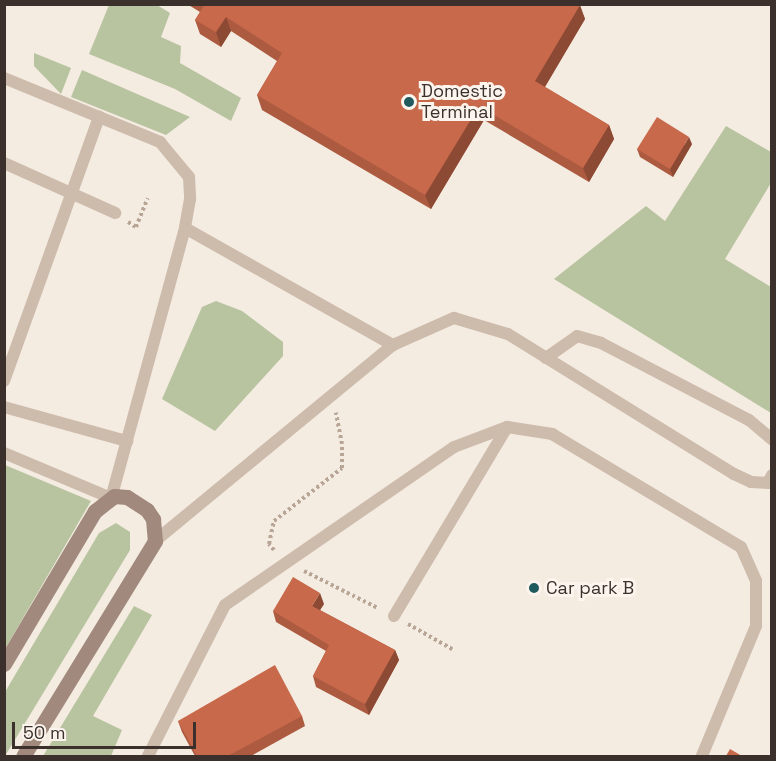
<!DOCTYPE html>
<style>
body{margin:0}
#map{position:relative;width:776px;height:761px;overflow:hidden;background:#f4ebe1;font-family:"Space Grotesk",sans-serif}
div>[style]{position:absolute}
.green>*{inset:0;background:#b8c4a0}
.path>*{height:4px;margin-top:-2px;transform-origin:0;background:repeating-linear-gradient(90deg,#b9a596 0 3px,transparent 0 6px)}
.lane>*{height:12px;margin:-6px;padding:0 6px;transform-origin:6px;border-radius:6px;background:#cdbbac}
.secondary>*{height:15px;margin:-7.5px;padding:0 7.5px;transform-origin:7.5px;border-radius:7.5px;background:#a18a7d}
.wall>*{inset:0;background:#ac5a40}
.shaded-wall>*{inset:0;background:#8c4a34}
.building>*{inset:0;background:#c8694b}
.dots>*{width:16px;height:16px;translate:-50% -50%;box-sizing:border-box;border:3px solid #fbf5ee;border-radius:50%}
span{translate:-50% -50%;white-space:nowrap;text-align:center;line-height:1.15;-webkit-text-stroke:6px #fbf5ee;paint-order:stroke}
.poi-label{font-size:18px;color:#3b302b}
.left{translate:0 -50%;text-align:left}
.frame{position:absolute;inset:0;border:6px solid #3b302b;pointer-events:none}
.scale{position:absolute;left:12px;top:722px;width:184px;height:27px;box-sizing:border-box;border:3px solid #3b302b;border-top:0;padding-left:8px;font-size:18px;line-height:21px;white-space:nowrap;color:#3b302b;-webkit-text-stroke:4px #fbf5ee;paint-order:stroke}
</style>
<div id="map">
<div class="green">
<i style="clip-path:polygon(109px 5px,157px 5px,170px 13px,161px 37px,181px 46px,180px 63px,241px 98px,231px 121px,175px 89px,89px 54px)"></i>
<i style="clip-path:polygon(34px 53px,71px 68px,61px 94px,34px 66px)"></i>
<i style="clip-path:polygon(82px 70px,190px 117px,166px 135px,71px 97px)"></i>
<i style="clip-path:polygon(726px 126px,771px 152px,771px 183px,725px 259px,771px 287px,771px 413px,554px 279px,646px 206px,665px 221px)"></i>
<i style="clip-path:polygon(216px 301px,242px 311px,283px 342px,283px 356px,215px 431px,162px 399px,202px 307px)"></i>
<i style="clip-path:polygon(5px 465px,91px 501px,5px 649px)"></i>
<i style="clip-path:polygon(116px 523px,130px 532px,130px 550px,5px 756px,5px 692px,99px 533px)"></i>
<i style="clip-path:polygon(134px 606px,152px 615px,93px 716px,122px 730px,111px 756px,43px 756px)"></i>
</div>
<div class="path">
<i style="left:128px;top:222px;width:9px;rotate:32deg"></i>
<i style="left:136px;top:227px;width:31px;rotate:-68deg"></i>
<i style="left:274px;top:550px;width:8px;rotate:-130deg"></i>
<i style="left:269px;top:544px;width:24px;rotate:-78deg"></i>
<i style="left:274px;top:521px;width:86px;rotate:-37.9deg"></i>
<i style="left:342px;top:468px;width:24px;rotate:-90deg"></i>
<i style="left:342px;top:444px;width:32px;rotate:-101deg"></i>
<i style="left:304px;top:571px;width:83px;rotate:26.6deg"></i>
<i style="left:408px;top:624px;width:51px;rotate:29.6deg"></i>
</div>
<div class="lane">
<i style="left:4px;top:78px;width:169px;rotate:22.3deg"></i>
<i style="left:160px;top:142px;width:45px;rotate:50.4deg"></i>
<i style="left:189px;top:177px;width:22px;rotate:87deg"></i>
<i style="left:190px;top:199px;width:29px;rotate:100deg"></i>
<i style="left:185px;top:228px;width:280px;rotate:105.3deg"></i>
<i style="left:111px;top:498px;width:116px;rotate:-157.2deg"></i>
<i style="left:4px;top:163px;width:122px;rotate:24.2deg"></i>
<i style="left:185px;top:228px;width:239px;rotate:29.4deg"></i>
<i style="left:546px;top:358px;width:38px;rotate:-35deg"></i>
<i style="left:577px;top:336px;width:25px;rotate:16deg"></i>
<i style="left:601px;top:343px;width:167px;rotate:27.5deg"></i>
<i style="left:749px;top:420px;width:30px;rotate:40deg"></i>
<i style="left:4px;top:381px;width:281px;rotate:-70.2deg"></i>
<i style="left:4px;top:407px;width:128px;rotate:15.5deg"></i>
<i style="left:155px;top:541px;width:308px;rotate:-39.5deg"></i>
<i style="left:393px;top:345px;width:67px;rotate:-23.9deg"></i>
<i style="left:454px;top:318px;width:56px;rotate:16.5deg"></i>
<i style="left:508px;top:334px;width:266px;rotate:31.8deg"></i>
<i style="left:734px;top:474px;width:19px;rotate:25deg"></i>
<i style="left:751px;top:482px;width:17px;rotate:3deg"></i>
<i style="left:768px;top:483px;width:9px;rotate:-63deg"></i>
<i style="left:394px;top:616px;width:220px;rotate:-59.1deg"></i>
<i style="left:148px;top:756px;width:169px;rotate:-63deg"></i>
<i style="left:225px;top:605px;width:278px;rotate:-34.6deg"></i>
<i style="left:454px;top:447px;width:57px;rotate:-20.7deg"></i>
<i style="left:507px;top:427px;width:46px;rotate:8.8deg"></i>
<i style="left:552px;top:434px;width:220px;rotate:30.9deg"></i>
<i style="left:741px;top:547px;width:37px;rotate:66deg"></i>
<i style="left:756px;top:581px;width:45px;rotate:90deg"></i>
<i style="left:756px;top:626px;width:141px;rotate:112.6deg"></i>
</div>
<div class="secondary">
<i style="left:4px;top:664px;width:178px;rotate:-59.3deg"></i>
<i style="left:95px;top:511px;width:24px;rotate:-38deg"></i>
<i style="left:114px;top:496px;width:13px;rotate:4deg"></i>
<i style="left:127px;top:497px;width:24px;rotate:33deg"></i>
<i style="left:147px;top:510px;width:11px;rotate:56deg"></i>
<i style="left:153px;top:519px;width:22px;rotate:85deg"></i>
<i style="left:155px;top:541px;width:252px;rotate:121.5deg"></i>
</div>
<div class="wall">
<i style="clip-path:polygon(187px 4px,579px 4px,585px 19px,545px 87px,609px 125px,614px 139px,589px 182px,484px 120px,431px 209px,262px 110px,257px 95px,277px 61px,231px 31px,221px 47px,200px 34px,195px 20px,200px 12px)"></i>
<i style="clip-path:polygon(692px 144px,673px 177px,640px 157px,637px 149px)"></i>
<i style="clip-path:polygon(324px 604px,320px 610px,395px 650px,399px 660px,369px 715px,316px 687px,313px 676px,326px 651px,276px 622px,273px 611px)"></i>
<i style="clip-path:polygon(302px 716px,305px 726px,251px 756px,195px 756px,182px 732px,178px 721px)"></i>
</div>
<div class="shaded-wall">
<i style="clip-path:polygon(580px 5px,585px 19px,540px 95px,535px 81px)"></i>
<i style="clip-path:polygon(226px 17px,231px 31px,221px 47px,216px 32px)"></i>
<i style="clip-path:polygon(479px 106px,484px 120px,431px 209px,425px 195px)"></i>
<i style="clip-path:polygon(609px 125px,614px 139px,589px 182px,583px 168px)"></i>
<i style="clip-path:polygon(689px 137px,692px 144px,673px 177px,670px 169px)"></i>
<i style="clip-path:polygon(320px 593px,324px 604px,316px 616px,312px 606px)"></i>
<i style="clip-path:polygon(395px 650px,399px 660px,369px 715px,365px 704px)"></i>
</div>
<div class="building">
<i style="clip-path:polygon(205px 4px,579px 4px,580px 5px,535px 81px,609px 125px,583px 168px,479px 106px,425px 195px,257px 95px,282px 53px,226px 17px,216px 32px,195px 20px)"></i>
<i style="clip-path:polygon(657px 117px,689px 137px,670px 169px,637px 149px)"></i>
<i style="clip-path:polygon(293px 577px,320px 593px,312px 606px,395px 650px,365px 704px,313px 676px,329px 645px,273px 611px)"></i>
<i style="clip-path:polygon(275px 665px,302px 716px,228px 756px,197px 756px,178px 721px)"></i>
<i style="clip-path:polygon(730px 749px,742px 756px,726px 756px)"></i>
</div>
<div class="dots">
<i style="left:409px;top:102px;background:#1f5a5e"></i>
<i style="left:534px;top:588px;background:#1f5a5e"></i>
</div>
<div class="poi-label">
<span class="left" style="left:421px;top:102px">Domestic<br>Terminal</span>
<span class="left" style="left:546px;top:588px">Car park B</span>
</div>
<div class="frame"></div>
<div class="scale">50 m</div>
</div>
